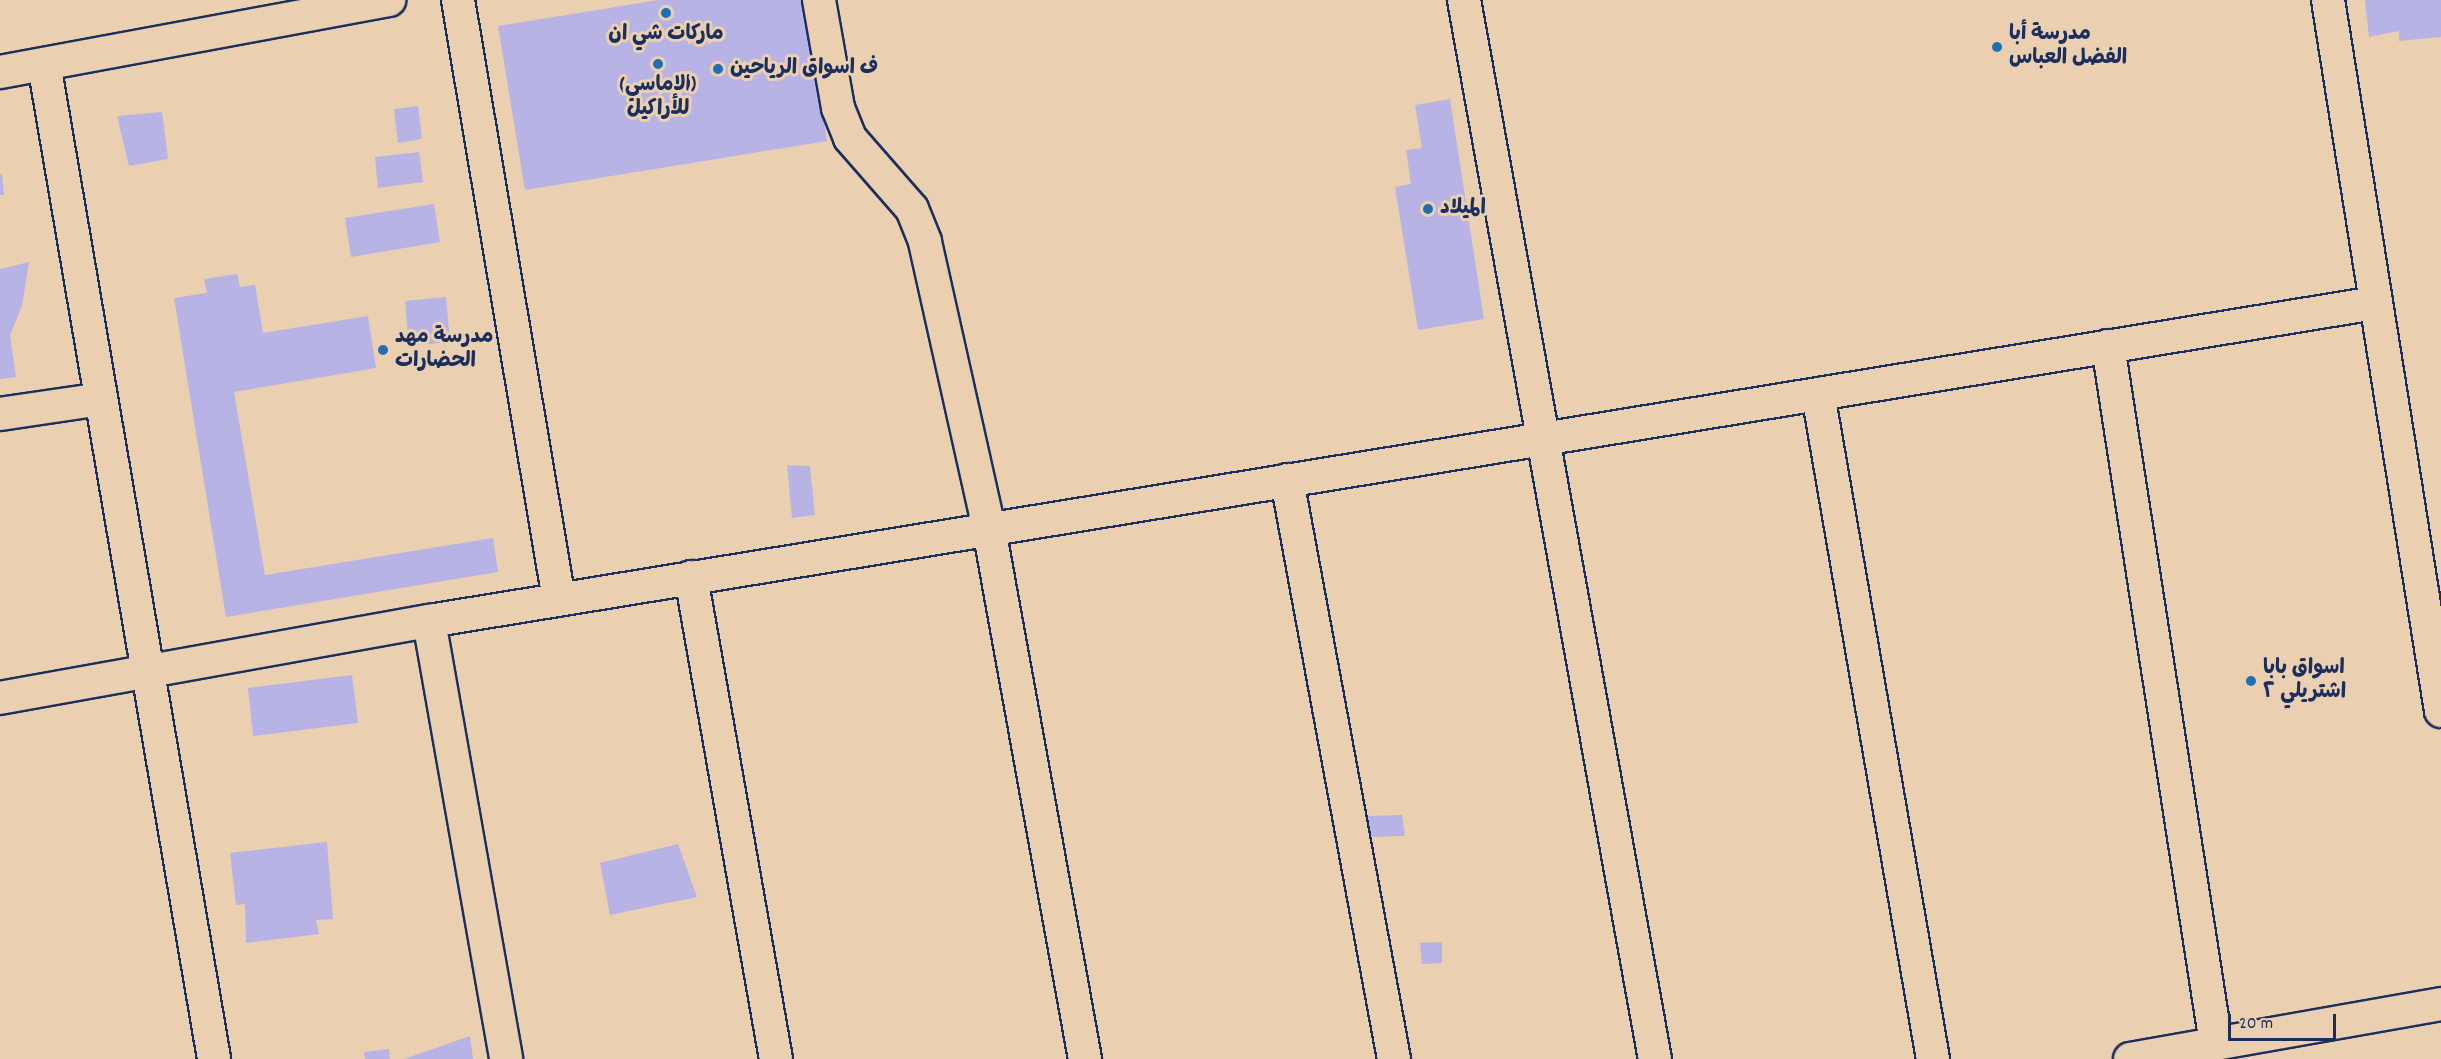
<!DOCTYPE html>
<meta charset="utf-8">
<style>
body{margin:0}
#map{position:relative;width:2441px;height:1059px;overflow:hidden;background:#eacfb1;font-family:Dekko,"Playpen Sans Arabic",sans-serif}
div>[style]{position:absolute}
.building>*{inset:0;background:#b8b3e5}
.roads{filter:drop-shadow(2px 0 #1b2f5e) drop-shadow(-2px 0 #1b2f5e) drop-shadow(0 2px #1b2f5e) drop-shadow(0 -2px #1b2f5e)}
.street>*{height:32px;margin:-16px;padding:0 16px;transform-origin:16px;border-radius:16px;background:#eacfb1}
.dots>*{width:16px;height:16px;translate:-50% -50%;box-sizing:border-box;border:3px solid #eacfb1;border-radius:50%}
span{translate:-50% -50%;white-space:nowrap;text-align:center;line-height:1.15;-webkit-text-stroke:6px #eacfb1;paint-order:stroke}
.poi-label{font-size:21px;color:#1b2f5e;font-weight:700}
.left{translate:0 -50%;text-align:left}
.scale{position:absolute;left:2228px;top:1014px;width:108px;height:27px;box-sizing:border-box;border:3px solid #1b2f5e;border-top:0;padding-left:8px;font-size:18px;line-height:21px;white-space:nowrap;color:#1b2f5e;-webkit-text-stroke:4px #eacfb1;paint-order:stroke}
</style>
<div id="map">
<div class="building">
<i style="clip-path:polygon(658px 0,804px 0,827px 141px,525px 190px,498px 26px)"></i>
<i style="clip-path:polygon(2365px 0,2441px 0,2441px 37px,2399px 41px,2399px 31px,2369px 37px)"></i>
<i style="clip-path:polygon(1450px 99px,1484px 319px,1418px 330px,1395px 187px,1411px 184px,1406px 150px,1422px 148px,1415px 105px)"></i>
<i style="clip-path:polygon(418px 106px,422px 139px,398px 143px,394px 109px)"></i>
<i style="clip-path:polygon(162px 112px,168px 159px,129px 166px,117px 116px)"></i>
<i style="clip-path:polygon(419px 152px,423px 182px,378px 188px,375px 157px)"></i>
<i style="clip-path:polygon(0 174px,2px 174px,4px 195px,0 195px)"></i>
<i style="clip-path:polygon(434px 204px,440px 242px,351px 257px,345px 218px)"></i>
<i style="clip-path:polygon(29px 262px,22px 306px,10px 335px,16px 377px,0 379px,0 269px)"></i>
<i style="clip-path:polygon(237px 274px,240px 287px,255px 285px,263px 333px,368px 316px,376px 368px,234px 392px,265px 575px,493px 538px,498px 572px,226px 617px,174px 298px,207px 293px,204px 279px)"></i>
<i style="clip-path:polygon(446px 297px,450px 342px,409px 346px,405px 301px)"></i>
<i style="clip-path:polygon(787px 465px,810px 466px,815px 515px,792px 518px)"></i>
<i style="clip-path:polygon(352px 675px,358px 723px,253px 736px,248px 688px)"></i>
<i style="clip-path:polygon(1402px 815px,1405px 836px,1370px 837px,1368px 816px)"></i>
<i style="clip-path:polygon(327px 842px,333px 919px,316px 920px,319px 934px,246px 943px,245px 904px,236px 905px,230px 853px)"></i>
<i style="clip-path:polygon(678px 844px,697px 897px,610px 915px,600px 863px)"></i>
<i style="clip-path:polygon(1442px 942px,1442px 963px,1422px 964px,1420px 943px)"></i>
<i style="clip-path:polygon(470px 1036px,473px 1059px,404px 1059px)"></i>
<i style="clip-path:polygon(389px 1049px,390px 1059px,365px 1059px,364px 1052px)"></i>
</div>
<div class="roads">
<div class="street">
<i style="left:458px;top:0;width:608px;rotate:80.44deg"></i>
<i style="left:819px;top:0;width:110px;rotate:80deg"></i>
<i style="left:838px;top:108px;width:32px;rotate:68deg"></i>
<i style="left:850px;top:138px;width:94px;rotate:48.9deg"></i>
<i style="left:912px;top:209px;width:35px;rotate:68deg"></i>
<i style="left:925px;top:242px;width:294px;rotate:77.4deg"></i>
<i style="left:989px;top:529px;width:539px;rotate:79.73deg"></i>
<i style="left:1464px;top:0;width:1076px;rotate:79.78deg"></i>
<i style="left:2328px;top:0;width:720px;rotate:80.97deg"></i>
<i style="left:44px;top:64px;width:1009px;rotate:80.3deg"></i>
<i style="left:0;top:72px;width:396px;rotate:-10.5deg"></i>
<i style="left:2108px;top:346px;width:706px;rotate:81.2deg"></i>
<i style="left:1818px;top:394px;width:675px;rotate:80.19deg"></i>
<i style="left:0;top:414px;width:102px;rotate:-8.4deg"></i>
<i style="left:1287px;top:480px;width:589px;rotate:79.53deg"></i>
<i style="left:691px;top:577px;width:489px;rotate:80deg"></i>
<i style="left:429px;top:621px;width:445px;rotate:80deg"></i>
<i style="left:0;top:698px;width:436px;rotate:-10.2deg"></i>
<i style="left:429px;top:621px;width:1973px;rotate:-9.28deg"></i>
<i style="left:2130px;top:1059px;width:316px;rotate:-10deg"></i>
</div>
</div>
<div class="dots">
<i style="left:666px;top:13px;background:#1f6fb2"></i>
<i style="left:1997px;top:47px;background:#1f6fb2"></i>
<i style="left:658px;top:64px;background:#1f6fb2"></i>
<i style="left:718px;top:69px;background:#1f6fb2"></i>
<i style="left:1428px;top:209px;background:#1f6fb2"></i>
<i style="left:383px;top:350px;background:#1f6fb2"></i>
<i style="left:2251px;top:681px;background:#1f6fb2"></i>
</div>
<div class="poi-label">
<span style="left:666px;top:35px">ماركات شي ان</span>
<span class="left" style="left:2009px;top:47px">مدرسة أبا<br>الفضل العباس</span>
<span class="left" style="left:730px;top:69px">ف اسواق الرياحين</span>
<span style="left:658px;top:98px">(الاماسي)<br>للأراكيل</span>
<span class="left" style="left:1440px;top:209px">الميلاد</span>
<span class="left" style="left:395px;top:350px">مدرسة مهد<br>الحضارات</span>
<span class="left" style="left:2263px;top:681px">اسواق بابا<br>اشتريلي ٢</span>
</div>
<div class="scale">20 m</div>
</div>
